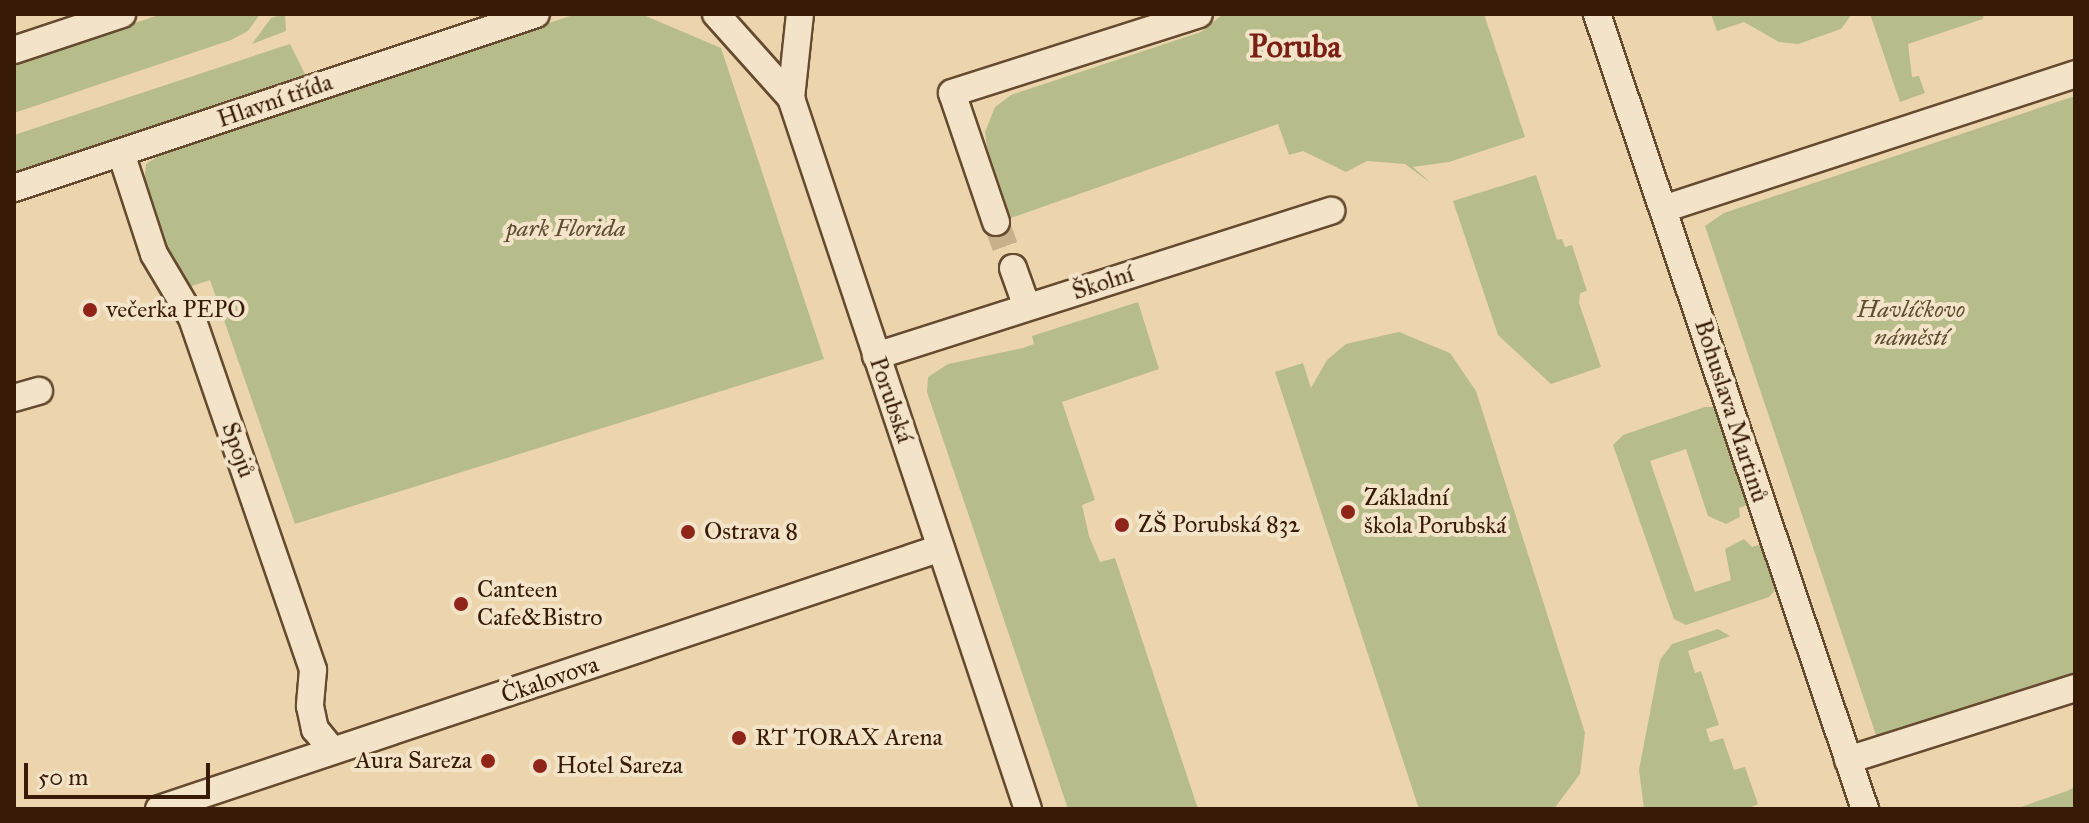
<!DOCTYPE html>
<meta charset="utf-8">
<style>
body{margin:0}
#map{position:relative;width:2089px;height:823px;overflow:hidden;background:#ecd5ac;font-family:"IM FELL Great Primer",serif}
div>[style]{position:absolute}
.green>*{inset:0;background:#b6bd8a}
.minor-tunnel>*{height:26px;margin-top:-13px;transform-origin:0;background:repeating-linear-gradient(90deg,#c8b08b 0 26px,transparent 0 39px)}
.roads{filter:drop-shadow(2px 0 #654a30) drop-shadow(-2px 0 #654a30) drop-shadow(0 2px #654a30) drop-shadow(0 -2px #654a30)}
.minor>*{height:26px;margin:-13px;padding:0 13px;transform-origin:13px;border-radius:13px;background:#f3e4c9}
.dots>*{width:22px;height:22px;translate:-50% -50%;box-sizing:border-box;border:4px solid #f3e4c9;border-radius:50%}
span{translate:-50% -50%;white-space:nowrap;text-align:center;line-height:1.15;-webkit-text-stroke:8px #f3e4c9;paint-order:stroke}
.street-label{font-size:24px;color:#381b07}
.park-label{font-size:24px;color:#5e4c2e;font-style:italic}
.poi-label{font-size:24px;color:#381b07}
.left{translate:0 -50%;text-align:left}
.right{translate:-100% -50%;text-align:right}
.district-label{font-size:32px;color:#7a1f14;font-weight:700}
.frame{position:absolute;inset:0;border:16px solid #381b07;pointer-events:none}
.scale{position:absolute;left:24px;top:763px;width:186px;height:36px;box-sizing:border-box;border:4px solid #381b07;border-top:0;padding-left:10px;font-size:24px;line-height:28px;white-space:nowrap;color:#381b07;-webkit-text-stroke:6px #f3e4c9;paint-order:stroke}
</style>
<div id="map">
<div class="green">
<i style="clip-path:polygon(162px 14px,260px 14px,248px 31px,231px 40px,14px 113px,14px 63px)"></i>
<i style="clip-path:polygon(285px 14px,286px 31px,252px 44px,271px 18px)"></i>
<i style="clip-path:polygon(576px 14px,641px 14px,721px 48px,824px 359px,295px 524px,210px 280px,189px 287px,176px 281px,144px 187px,146px 164px,166px 151px)"></i>
<i style="clip-path:polygon(1223px 14px,1484px 14px,1525px 137px,1449px 162px,1413px 167px,1432px 184px,1405px 164px,1367px 161px,1346px 172px,1303px 151px,1289px 155px,1278px 124px,1011px 218px,987px 147px,985px 132px,995px 107px,1011px 95px,1201px 32px)"></i>
<i style="clip-path:polygon(1711px 14px,1852px 14px,1841px 29px,1798px 44px,1779px 42px,1744px 22px,1717px 31px)"></i>
<i style="clip-path:polygon(1870px 14px,1984px 14px,1983px 19px,1908px 44px,1912px 77px,1919px 76px,1925px 93px,1900px 102px)"></i>
<i style="clip-path:polygon(290px 44px,306px 76px,14px 174px,14px 135px)"></i>
<i style="clip-path:polygon(2075px 96px,2075px 679px,1878px 741px,1705px 226px,1724px 213px)"></i>
<i style="clip-path:polygon(1536px 175px,1557px 240px,1562px 239px,1565px 247px,1572px 245px,1587px 291px,1580px 293px,1579px 303px,1601px 367px,1551px 384px,1498px 335px,1453px 201px)"></i>
<i style="clip-path:polygon(1138px 302px,1159px 369px,1062px 402px,1095px 500px,1082px 505px,1089px 536px,1100px 562px,1115px 558px,1198px 809px,1068px 809px,927px 392px,928px 377px,948px 364px,1023px 348px,1034px 344px,1032px 336px)"></i>
<i style="clip-path:polygon(1399px 332px,1450px 353px,1476px 391px,1585px 733px,1580px 774px,1554px 809px,1419px 809px,1275px 372px,1303px 363px,1311px 388px,1327px 360px,1346px 344px)"></i>
<i style="clip-path:polygon(1705px 407px,1717px 407px,1749px 504px,1739px 508px,1740px 517px,1726px 524px,1708px 516px,1686px 449px,1650px 461px,1695px 592px,1731px 580px,1725px 549px,1744px 539px,1752px 547px,1762px 544px,1777px 588px,1769px 597px,1686px 625px,1674px 619px,1613px 445px,1623px 435px)"></i>
<i style="clip-path:polygon(1718px 629px,1730px 636px,1688px 651px,1695px 673px,1701px 671px,1719px 725px,1706px 729px,1710px 742px,1723px 738px,1734px 770px,1745px 767px,1758px 804px,1747px 809px,1644px 809px,1639px 770px,1660px 660px,1672px 644px)"></i>
<i style="clip-path:polygon(2075px 787px,2075px 809px,2015px 809px,2067px 791px)"></i>
</div>
<div class="minor-tunnel">
<i style="left:996px;top:222px;width:49px;rotate:69.7deg"></i>
</div>
<div class="roads">
<div class="minor">
<i style="left:716px;top:14px;width:113px;rotate:48.2deg"></i>
<i style="left:791px;top:98px;width:749px;rotate:71.57deg"></i>
<i style="left:1597px;top:14px;width:839px;rotate:71.37deg"></i>
<i style="left:14px;top:50px;width:114px;rotate:-18.4deg"></i>
<i style="left:791px;top:98px;width:84px;rotate:-83.9deg"></i>
<i style="left:121px;top:153px;width:106px;rotate:71.9deg"></i>
<i style="left:154px;top:254px;width:74px;rotate:59.3deg"></i>
<i style="left:192px;top:318px;width:372px;rotate:71deg"></i>
<i style="left:313px;top:670px;width:36px;rotate:95deg"></i>
<i style="left:310px;top:706px;width:24px;rotate:78deg"></i>
<i style="left:315px;top:729px;width:28px;rotate:51deg"></i>
<i style="left:14px;top:188px;width:550px;rotate:-18.43deg"></i>
<i style="left:1663px;top:209px;width:434px;rotate:-18.1deg"></i>
<i style="left:996px;top:222px;width:136px;rotate:-108.8deg"></i>
<i style="left:952px;top:93px;width:259px;rotate:-17.7deg"></i>
<i style="left:1013px;top:268px;width:41px;rotate:70.3deg"></i>
<i style="left:876px;top:356px;width:478px;rotate:-17.7deg"></i>
<i style="left:14px;top:398px;width:26px;rotate:-16deg"></i>
<i style="left:1848px;top:760px;width:238px;rotate:-17.6deg"></i>
<i style="left:159px;top:809px;width:824px;rotate:-18.46deg"></i>
</div>
</div>
<div class="dots">
<i style="left:90px;top:310px;background:#8f2418"></i>
<i style="left:1348px;top:512px;background:#8f2418"></i>
<i style="left:1122px;top:525px;background:#8f2418"></i>
<i style="left:688px;top:532px;background:#8f2418"></i>
<i style="left:461px;top:604px;background:#8f2418"></i>
<i style="left:739px;top:738px;background:#8f2418"></i>
<i style="left:488px;top:761px;background:#8f2418"></i>
<i style="left:540px;top:766px;background:#8f2418"></i>
</div>
<div class="street-label">
<span style="left:275px;top:101px;rotate:-19deg">Hlavní třída</span>
<span style="left:1103px;top:283px;rotate:-18deg">Školní</span>
<span style="left:891px;top:400px;rotate:71deg">Porubská</span>
<span style="left:1731px;top:411px;rotate:72deg">Bohuslava Martinů</span>
<span style="left:238px;top:450px;rotate:71deg">Spojů</span>
<span style="left:550px;top:680px;rotate:-19deg">Čkalovova</span>
</div>
<div class="park-label">
<span style="left:566px;top:229px">park Florida</span>
<span style="left:1911px;top:324px">Havlíčkovo<br>náměstí</span>
</div>
<div class="poi-label">
<span class="left" style="left:106px;top:310px">večerka PEPO</span>
<span class="left" style="left:1364px;top:512px">Základní<br>škola Porubská</span>
<span class="left" style="left:1138px;top:525px">ZŠ Porubská 832</span>
<span class="left" style="left:704px;top:532px">Ostrava 8</span>
<span class="left" style="left:477px;top:604px">Canteen<br>Cafe&amp;Bistro</span>
<span class="left" style="left:755px;top:738px">RT TORAX Arena</span>
<span class="right" style="left:472px;top:761px">Aura Sareza</span>
<span class="left" style="left:556px;top:766px">Hotel Sareza</span>
</div>
<div class="district-label">
<span style="left:1295px;top:47px">Poruba</span>
</div>
<div class="frame"></div>
<div class="scale">50 m</div>
</div>
